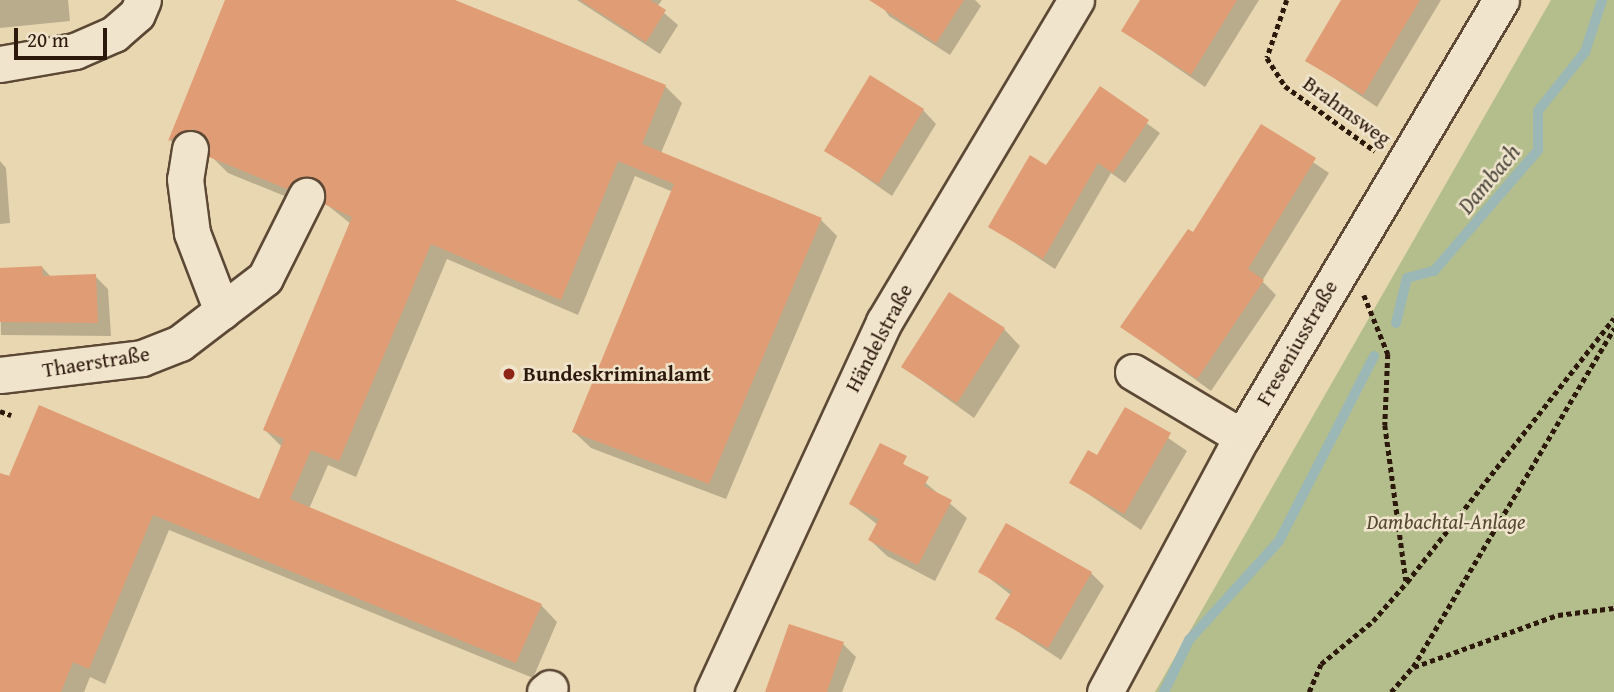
<!DOCTYPE html>
<meta charset="utf-8">
<style>
body{margin:0}
#map{position:relative;width:1614px;height:692px;overflow:hidden;background:#e8d7b1;font-family:"Gentium Book Plus",serif}
div>[style]{position:absolute}
.green>*{inset:0;background:#b4be8d}
.shadow>*{inset:0;background:#0003}
.stream>*{height:10px;margin:-5px;padding:0 5px;transform-origin:5px;border-radius:5px;background:#9bb7b6}
.building>*{inset:0;background:#e09c74}
.path>*{height:4.5px;margin-top:-2.25px;transform-origin:0;background:repeating-linear-gradient(90deg,#2d180c 0 5px,transparent 0 8.5px)}
.roads{filter:drop-shadow(2px 0 #5c4835) drop-shadow(-2px 0 #5c4835) drop-shadow(0 2px #5c4835) drop-shadow(0 -2px #5c4835)}
.minor>*{height:35px;margin:-17.5px;padding:0 17.5px;transform-origin:17.5px;border-radius:17.5px;background:#f0e5cc}
.dots>*{width:19px;height:19px;translate:-50% -50%;box-sizing:border-box;border:4px solid #f0e5cc;border-radius:50%}
span{translate:-50% -50%;white-space:nowrap;text-align:center;line-height:1.15;-webkit-text-stroke:5px #f0e5cc;paint-order:stroke}
.street-label{font-size:21px;color:#2d180c}
.poi-label{font-size:21px;color:#2d180c;font-weight:700}
.left{translate:0 -50%;text-align:left}
.park-label{font-size:21px;color:#564a33;font-style:italic}
.water-label{font-size:23px;color:#4e483f;font-style:italic}
.scale{position:absolute;left:14px;top:28px;width:93px;height:32px;box-sizing:border-box;border:4px solid #2d180c;border-top:0;padding-left:9px;font-size:21px;line-height:24px;white-space:nowrap;color:#2d180c;-webkit-text-stroke:5px #f0e5cc;paint-order:stroke}
</style>
<div id="map">
<div class="green">
<i style="clip-path:polygon(1551px 0,1614px 0,1614px 692px,1155px 692px)"></i>
</div>
<div class="shadow">
<i style="clip-path:polygon(0 0,68px 0,70px 21px,0 28px)"></i>
<i style="clip-path:polygon(227px 0,451px 0,666px 87px,682px 103px,661px 153px,821px 220px,837px 236px,726px 499px,591px 448px,574px 432px,673px 192px,635px 176px,578px 315px,447px 259px,356px 477px,328px 465px,309px 509px,541px 605px,557px 622px,533px 678px,169px 530px,105px 684px,90px 677px,84px 692px,0 692px,0 475px,260px 501px,281px 446px,265px 430px,351px 224px,326px 204px,325px 194px,312px 195px,304px 204px,228px 173px,211px 156px,210px 145px,186px 156px,170px 140px)"></i>
<i style="clip-path:polygon(577px 0,662px 0,657px 7px,678px 25px,660px 54px)"></i>
<i style="clip-path:polygon(878px 0,975px 0,981px 6px,950px 55px,889px 16px)"></i>
<i style="clip-path:polygon(1142px 0,1259px 0,1205px 87px,1123px 31px)"></i>
<i style="clip-path:polygon(1343px 0,1441px 0,1377px 107px,1307px 60px)"></i>
<i style="clip-path:polygon(1100px 89px,1160px 133px,1125px 183px,1111px 173px,1055px 269px,991px 227px,1047px 167px)"></i>
<i style="clip-path:polygon(923px 110px,936px 124px,892px 196px,826px 150px)"></i>
<i style="clip-path:polygon(1261px 127px,1329px 173px,1262px 281px,1276px 295px,1211px 391px,1123px 327px,1194px 235px)"></i>
<i style="clip-path:polygon(0 161px,6px 168px,10px 223px,0 224px)"></i>
<i style="clip-path:polygon(42px 267px,52px 278px,95px 276px,108px 289px,111px 336px,1px 335px,0 270px)"></i>
<i style="clip-path:polygon(1004px 329px,1020px 346px,974px 418px,903px 367px)"></i>
<i style="clip-path:polygon(1126px 409px,1187px 451px,1141px 530px,1072px 483px,1098px 458px)"></i>
<i style="clip-path:polygon(881px 445px,967px 518px,935px 581px,887px 556px,870px 540px,878px 525px,851px 504px)"></i>
<i style="clip-path:polygon(980px 571px,1091px 573px,1104px 586px,1061px 660px,997px 618px,1011px 595px)"></i>
<i style="clip-path:polygon(843px 644px,856px 657px,842px 692px,767px 692px)"></i>
</div>
<div class="stream">
<i style="left:1396px;top:323px;width:46px;rotate:-76.3deg"></i>
<i style="left:1407px;top:278px;width:28px;rotate:-15deg"></i>
<i style="left:1434px;top:271px;width:160px;rotate:-49.3deg"></i>
<i style="left:1538px;top:150px;width:39px;rotate:-90deg"></i>
<i style="left:1538px;top:111px;width:75px;rotate:-51.5deg"></i>
<i style="left:1585px;top:52px;width:55px;rotate:-71.9deg"></i>
<i style="left:1164px;top:692px;width:58px;rotate:-64.3deg"></i>
<i style="left:1189px;top:640px;width:134px;rotate:-47.7deg"></i>
<i style="left:1279px;top:541px;width:208px;rotate:-62.8deg"></i>
</div>
<div class="building">
<i style="clip-path:polygon(225px 0,455px 0,666px 85px,642px 144px,822px 218px,709px 484px,572px 432px,674px 184px,618px 161px,561px 300px,431px 244px,339px 461px,311px 450px,290px 499px,542px 604px,516px 663px,153px 515px,89px 669px,73px 662px,61px 692px,0 692px,0 473px,9px 476px,39px 405px,259px 499px,284px 439px,263px 430px,352px 217px,324px 204px,323px 186px,314px 178px,296px 179px,287px 189px,209px 157px,209px 141px,194px 129px,168px 141px)"></i>
<i style="clip-path:polygon(580px 0,650px 0,666px 10px,646px 42px)"></i>
<i style="clip-path:polygon(869px 0,964px 0,936px 43px)"></i>
<i style="clip-path:polygon(1140px 0,1237px 0,1191px 75px,1121px 31px)"></i>
<i style="clip-path:polygon(1341px 0,1420px 0,1363px 95px,1305px 61px)"></i>
<i style="clip-path:polygon(870px 75px,924px 109px,878px 184px,824px 151px)"></i>
<i style="clip-path:polygon(1100px 86px,1149px 120px,1113px 173px,1098px 163px,1043px 259px,988px 227px,1030px 155px,1046px 165px)"></i>
<i style="clip-path:polygon(1261px 124px,1316px 158px,1248px 269px,1264px 280px,1197px 379px,1120px 327px,1188px 229px,1193px 232px)"></i>
<i style="clip-path:polygon(42px 266px,43px 276px,96px 274px,98px 323px,0 322px,0 268px)"></i>
<i style="clip-path:polygon(949px 292px,1005px 328px,957px 403px,901px 367px)"></i>
<i style="clip-path:polygon(1125px 407px,1171px 433px,1124px 514px,1069px 483px,1088px 450px,1097px 455px)"></i>
<i style="clip-path:polygon(880px 443px,907px 456px,903px 464px,929px 477px,924px 486px,952px 500px,918px 565px,868px 540px,879px 519px,849px 504px)"></i>
<i style="clip-path:polygon(1006px 523px,1092px 572px,1048px 648px,995px 619px,1012px 591px,978px 572px)"></i>
<i style="clip-path:polygon(789px 624px,844px 642px,827px 692px,765px 692px)"></i>
</div>
<div class="path">
<i style="left:1287px;top:0;width:61px;rotate:109deg"></i>
<i style="left:1267px;top:58px;width:33px;rotate:57deg"></i>
<i style="left:1285px;top:86px;width:111px;rotate:35.8deg"></i>
<i style="left:1364px;top:295px;width:64px;rotate:67.9deg"></i>
<i style="left:1388px;top:354px;width:71px;rotate:92.4deg"></i>
<i style="left:1385px;top:425px;width:157px;rotate:82.3deg"></i>
<i style="left:0;top:411px;width:12px;rotate:20deg"></i>
<i style="left:1414px;top:667px;width:153px;rotate:-19.9deg"></i>
<i style="left:1558px;top:615px;width:56px;rotate:-7.1deg"></i>
<i style="left:1309px;top:692px;width:30px;rotate:-67deg"></i>
<i style="left:1321px;top:664px;width:67px;rotate:-39.6deg"></i>
<i style="left:1373px;top:621px;width:52px;rotate:-48.9deg"></i>
<i style="left:1407px;top:582px;width:335px;rotate:-51.9deg"></i>
<i style="left:1391px;top:692px;width:33px;rotate:-49deg"></i>
<i style="left:1413px;top:667px;width:394px;rotate:-59.3deg"></i>
</div>
<div class="roads">
<div class="minor">
<i style="left:0;top:64px;width:76px;rotate:-9.8deg"></i>
<i style="left:75px;top:51px;width:43px;rotate:-23.6deg"></i>
<i style="left:114px;top:34px;width:30px;rotate:-41deg"></i>
<i style="left:137px;top:14px;width:15px;rotate:-67deg"></i>
<i style="left:190px;top:149px;width:30px;rotate:99deg"></i>
<i style="left:185px;top:179px;width:54px;rotate:82.6deg"></i>
<i style="left:192px;top:233px;width:84px;rotate:69deg"></i>
<i style="left:1133px;top:372px;width:127px;rotate:30.8deg"></i>
<i style="left:0;top:375px;width:143px;rotate:-6.8deg"></i>
<i style="left:142px;top:358px;width:41px;rotate:-21.5deg"></i>
<i style="left:180px;top:343px;width:107px;rotate:-37.4deg"></i>
<i style="left:265px;top:278px;width:92px;rotate:-63.4deg"></i>
<i style="left:545px;top:692px;width:6px;rotate:-39deg"></i>
<i style="left:713px;top:692px;width:408px;rotate:-65.2deg"></i>
<i style="left:884px;top:322px;width:375px;rotate:-59.2deg"></i>
<i style="left:1105px;top:692px;width:289px;rotate:-61.8deg"></i>
<i style="left:1242px;top:437px;width:508px;rotate:-59.35deg"></i>
</div>
</div>
<div class="dots">
<i style="left:509px;top:374px;background:#8f2418"></i>
</div>
<div class="street-label">
<span style="left:1347px;top:111px;rotate:36deg">Brahmsweg</span>
<span style="left:879px;top:338px;rotate:-62deg">Händelstraße</span>
<span style="left:1297px;top:343px;rotate:-60deg">Freseniusstraße</span>
<span style="left:96px;top:362px;rotate:-9deg">Thaerstraße</span>
</div>
<div class="poi-label">
<span class="left" style="left:523px;top:374px">Bundeskriminalamt</span>
</div>
<div class="park-label">
<span style="left:1446px;top:522px">Dambachtal-Anlage</span>
</div>
<div class="water-label">
<span style="left:1489px;top:179px;rotate:-50deg">Dambach</span>
</div>
<div class="scale">20 m</div>
</div>
